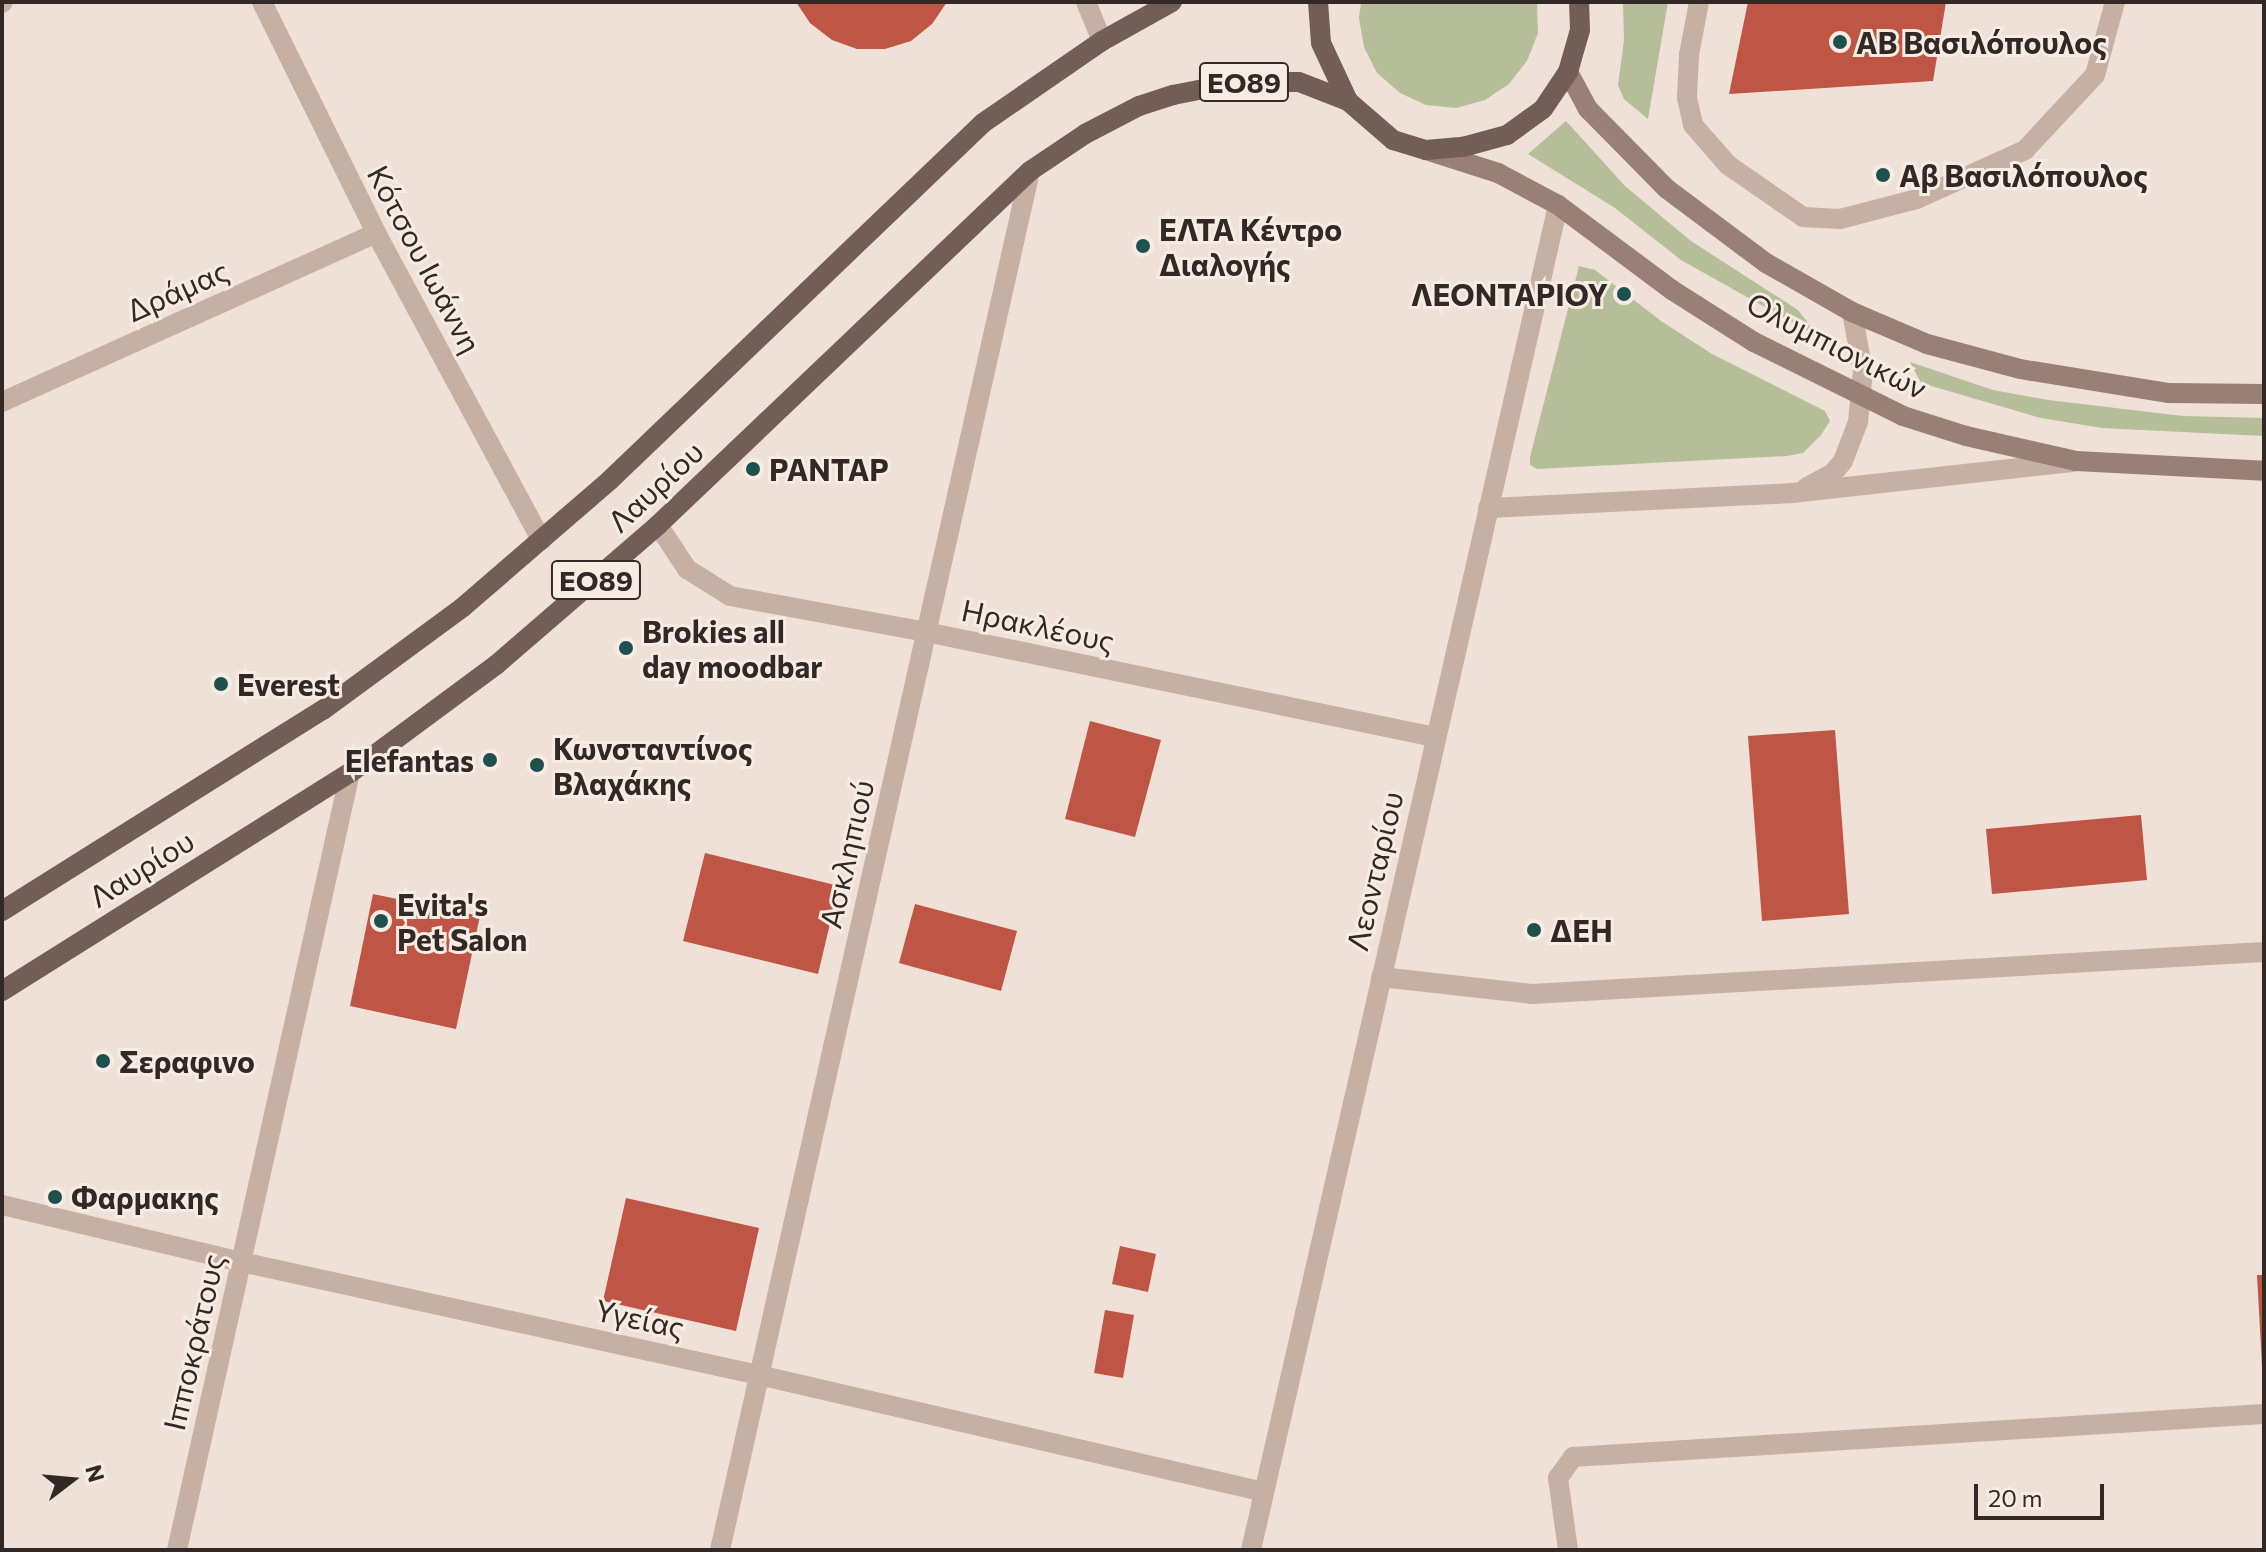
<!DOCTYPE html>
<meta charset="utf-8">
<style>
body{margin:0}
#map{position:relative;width:2266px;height:1552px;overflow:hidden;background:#efe1d7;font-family:Commissioner,sans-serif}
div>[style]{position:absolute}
.green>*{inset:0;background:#b5bd99}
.building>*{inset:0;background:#bf5545}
.service>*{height:20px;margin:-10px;padding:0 10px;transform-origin:10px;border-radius:10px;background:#c6b0a4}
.minor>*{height:20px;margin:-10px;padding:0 10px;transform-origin:10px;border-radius:10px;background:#c6b0a4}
.tertiary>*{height:20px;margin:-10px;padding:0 10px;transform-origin:10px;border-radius:10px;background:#c6b0a4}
.secondary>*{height:20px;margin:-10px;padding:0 10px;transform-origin:10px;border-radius:10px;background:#997f76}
.primary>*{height:20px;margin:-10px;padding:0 10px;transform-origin:10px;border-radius:10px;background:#735d57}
.dots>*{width:22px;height:22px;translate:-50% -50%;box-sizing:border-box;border:4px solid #f7ece3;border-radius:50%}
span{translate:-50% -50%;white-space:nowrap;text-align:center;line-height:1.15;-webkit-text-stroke:6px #f7ece3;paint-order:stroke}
.shield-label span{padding:2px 6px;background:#f7ece3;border:2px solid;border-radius:6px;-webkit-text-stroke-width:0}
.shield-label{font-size:28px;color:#322825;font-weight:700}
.poi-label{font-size:30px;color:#322825;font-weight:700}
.left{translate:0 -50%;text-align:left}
.right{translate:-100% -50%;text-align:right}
.street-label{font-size:30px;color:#322825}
.frame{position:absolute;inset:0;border:4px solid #322825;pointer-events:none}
.north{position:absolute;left:32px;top:1440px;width:80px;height:80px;-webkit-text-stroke:6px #f7ece3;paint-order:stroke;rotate:74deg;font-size:22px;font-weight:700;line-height:32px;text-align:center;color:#322825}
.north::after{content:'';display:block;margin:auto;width:28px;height:36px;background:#322825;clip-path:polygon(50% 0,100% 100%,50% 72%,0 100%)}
.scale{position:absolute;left:1974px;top:1484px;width:130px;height:36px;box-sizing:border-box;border:4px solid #322825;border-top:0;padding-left:10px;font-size:24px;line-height:28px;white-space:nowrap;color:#322825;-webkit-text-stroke:6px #f7ece3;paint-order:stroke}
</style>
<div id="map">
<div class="green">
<i style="clip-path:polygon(1361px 2px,1537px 2px,1538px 33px,1527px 61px,1509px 84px,1485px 100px,1456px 108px,1426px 105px,1400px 93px,1377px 73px,1364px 47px,1359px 18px)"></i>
<i style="clip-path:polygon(1623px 2px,1668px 2px,1648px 119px,1624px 99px,1618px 85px,1624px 40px)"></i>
<i style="clip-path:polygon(1566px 121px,1625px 186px,1691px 241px,1798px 310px,1820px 338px,1681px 260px,1615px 208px,1528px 154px)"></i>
<i style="clip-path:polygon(1579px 266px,1595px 270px,1661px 321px,1712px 354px,1825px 411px,1830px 421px,1821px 435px,1803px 453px,1787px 456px,1537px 469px,1530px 465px,1530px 457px)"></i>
<i style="clip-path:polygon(1910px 362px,1993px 390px,2048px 400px,2183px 416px,2264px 418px,2264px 436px,2102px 428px,2041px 418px,1921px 383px)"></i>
</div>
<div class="building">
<i style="clip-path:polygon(796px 2px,947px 2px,932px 24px,911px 41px,885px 49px,857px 49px,832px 40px,810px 23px)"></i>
<i style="clip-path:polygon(1748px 2px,1946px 2px,1933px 81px,1729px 94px)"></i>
<i style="clip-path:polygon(1090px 721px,1161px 740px,1135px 837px,1065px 819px)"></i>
<i style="clip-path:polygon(1835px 730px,1849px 914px,1762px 921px,1748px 736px)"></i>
<i style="clip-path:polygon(2141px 815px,2147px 880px,1992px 894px,1986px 829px)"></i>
<i style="clip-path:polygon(705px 853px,839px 886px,818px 974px,683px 941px)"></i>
<i style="clip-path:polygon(373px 894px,480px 916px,456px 1029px,350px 1006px)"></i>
<i style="clip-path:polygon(915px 904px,1017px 931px,1001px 991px,899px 963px)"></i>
<i style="clip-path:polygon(626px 1198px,759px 1228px,736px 1331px,603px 1301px)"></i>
<i style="clip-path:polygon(1120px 1246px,1156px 1254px,1148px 1292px,1112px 1284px)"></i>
<i style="clip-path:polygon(2257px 1275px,2264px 1275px,2264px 1366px,2262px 1366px)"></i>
<i style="clip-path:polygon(1105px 1310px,1134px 1315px,1123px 1378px,1094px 1373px)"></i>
</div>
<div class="service">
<i style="left:1699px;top:2px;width:54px;rotate:100.7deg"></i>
<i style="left:1689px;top:55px;width:43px;rotate:92.7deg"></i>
<i style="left:1687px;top:98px;width:28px;rotate:77deg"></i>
<i style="left:1693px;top:125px;width:53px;rotate:48.8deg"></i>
<i style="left:1728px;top:165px;width:91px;rotate:34.7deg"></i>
<i style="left:1803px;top:217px;width:37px;rotate:3deg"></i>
<i style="left:1840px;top:219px;width:80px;rotate:-14.6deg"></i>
<i style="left:1917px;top:199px;width:119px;rotate:-24.4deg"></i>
<i style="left:2025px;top:150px;width:103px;rotate:-47deg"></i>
<i style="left:2095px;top:75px;width:76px;rotate:-74.7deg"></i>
<i style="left:1381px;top:977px;width:152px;rotate:6.4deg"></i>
<i style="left:1532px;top:994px;width:733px;rotate:-3.28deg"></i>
<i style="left:1568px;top:1550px;width:73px;rotate:-97.9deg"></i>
<i style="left:1558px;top:1478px;width:26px;rotate:-54deg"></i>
<i style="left:1573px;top:1457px;width:692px;rotate:-3.56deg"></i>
</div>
<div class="minor">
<i style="left:262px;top:2px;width:258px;rotate:63.7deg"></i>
<i style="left:376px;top:233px;width:349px;rotate:61.7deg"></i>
<i style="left:1086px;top:2px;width:42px;rotate:67.7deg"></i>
<i style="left:2px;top:3px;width:1px;rotate:-45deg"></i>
<i style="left:2px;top:402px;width:410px;rotate:-24.3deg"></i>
<i style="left:658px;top:525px;width:53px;rotate:56.6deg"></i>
<i style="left:687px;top:569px;width:51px;rotate:32.1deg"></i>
<i style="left:730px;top:596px;width:199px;rotate:10.4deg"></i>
<i style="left:926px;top:632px;width:520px;rotate:11.66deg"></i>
<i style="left:2px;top:1205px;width:246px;rotate:13.4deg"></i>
<i style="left:241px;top:1262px;width:530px;rotate:12.31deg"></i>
<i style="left:759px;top:1375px;width:518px;rotate:13.04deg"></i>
<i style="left:177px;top:1550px;width:796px;rotate:-77.45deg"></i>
<i style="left:720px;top:1550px;width:1413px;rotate:-77.33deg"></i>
</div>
<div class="tertiary">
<i style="left:1807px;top:487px;width:30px;rotate:-28deg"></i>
<i style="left:1833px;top:473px;width:16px;rotate:-50deg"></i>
<i style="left:1843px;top:461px;width:42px;rotate:-69deg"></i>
<i style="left:1858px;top:422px;width:51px;rotate:-84.4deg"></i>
<i style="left:1863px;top:371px;width:60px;rotate:-100.6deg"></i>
<i style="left:1488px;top:508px;width:304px;rotate:-2.8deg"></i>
<i style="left:1792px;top:493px;width:282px;rotate:-6.3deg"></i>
<i style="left:1251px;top:1550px;width:1380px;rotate:-77.14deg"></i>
</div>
<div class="secondary">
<i style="left:1568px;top:72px;width:42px;rotate:61.6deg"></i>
<i style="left:1588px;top:109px;width:112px;rotate:45.4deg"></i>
<i style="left:1667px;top:189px;width:124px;rotate:36.8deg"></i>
<i style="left:1766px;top:263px;width:99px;rotate:29.7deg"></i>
<i style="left:1852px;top:312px;width:82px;rotate:23.1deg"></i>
<i style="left:1927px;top:344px;width:96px;rotate:15deg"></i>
<i style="left:2020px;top:369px;width:151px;rotate:9.2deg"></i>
<i style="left:2169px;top:393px;width:95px;rotate:0.6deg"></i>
<i style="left:1426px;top:150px;width:76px;rotate:17.7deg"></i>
<i style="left:1498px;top:173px;width:68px;rotate:28.1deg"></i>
<i style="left:1558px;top:205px;width:142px;rotate:36.7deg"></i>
<i style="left:1672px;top:290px;width:97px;rotate:32.4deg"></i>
<i style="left:1754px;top:342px;width:166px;rotate:26.4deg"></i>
<i style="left:1903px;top:416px;width:66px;rotate:17.6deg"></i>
<i style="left:1966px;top:436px;width:113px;rotate:12.8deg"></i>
<i style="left:2076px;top:461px;width:188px;rotate:3deg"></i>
</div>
<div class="primary">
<i style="left:1318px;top:2px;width:41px;rotate:85.8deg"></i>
<i style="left:1321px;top:43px;width:64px;rotate:65deg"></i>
<i style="left:1348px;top:101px;width:60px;rotate:40.9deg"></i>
<i style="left:1393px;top:140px;width:34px;rotate:17deg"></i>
<i style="left:1426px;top:150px;width:37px;rotate:-5deg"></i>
<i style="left:1463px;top:147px;width:46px;rotate:-15.3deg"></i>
<i style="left:1507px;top:135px;width:44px;rotate:-35.8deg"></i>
<i style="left:1543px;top:109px;width:45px;rotate:-56deg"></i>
<i style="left:1568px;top:72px;width:44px;rotate:-74.1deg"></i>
<i style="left:1580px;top:30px;width:28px;rotate:-92deg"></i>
<i style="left:2px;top:911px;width:379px;rotate:-32.1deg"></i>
<i style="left:323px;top:710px;width:174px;rotate:-36.3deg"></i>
<i style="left:463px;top:607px;width:194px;rotate:-40.8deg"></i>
<i style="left:610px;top:480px;width:516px;rotate:-43.74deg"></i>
<i style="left:983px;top:123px;width:145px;rotate:-34.6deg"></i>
<i style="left:1102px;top:41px;width:80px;rotate:-29.1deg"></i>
<i style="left:2px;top:991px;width:411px;rotate:-32.1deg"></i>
<i style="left:350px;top:773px;width:182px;rotate:-36.5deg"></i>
<i style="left:496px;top:665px;width:214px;rotate:-40.8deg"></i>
<i style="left:658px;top:525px;width:514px;rotate:-43.58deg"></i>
<i style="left:1030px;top:171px;width:66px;rotate:-33.9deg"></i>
<i style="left:1085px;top:134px;width:61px;rotate:-27.4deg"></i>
<i style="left:1139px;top:106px;width:36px;rotate:-18deg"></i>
<i style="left:1173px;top:95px;width:67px;rotate:-11.1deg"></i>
<i style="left:1239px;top:82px;width:60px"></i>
<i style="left:1299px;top:82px;width:53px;rotate:21.2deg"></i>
</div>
<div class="dots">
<i style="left:1840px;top:42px;background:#1e514e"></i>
<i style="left:1883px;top:175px;background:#1e514e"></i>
<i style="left:1143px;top:246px;background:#1e514e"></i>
<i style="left:1624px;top:294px;background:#1e514e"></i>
<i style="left:753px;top:469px;background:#1e514e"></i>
<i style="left:626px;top:648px;background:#1e514e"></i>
<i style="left:221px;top:684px;background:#1e514e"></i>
<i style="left:490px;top:760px;background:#1e514e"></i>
<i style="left:537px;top:765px;background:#1e514e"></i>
<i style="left:381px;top:921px;background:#1e514e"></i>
<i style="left:1534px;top:930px;background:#1e514e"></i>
<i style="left:103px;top:1061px;background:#1e514e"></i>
<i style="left:55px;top:1197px;background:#1e514e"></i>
</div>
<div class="shield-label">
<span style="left:1244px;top:82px">ΕΟ89</span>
<span style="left:596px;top:580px">ΕΟ89</span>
</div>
<div class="poi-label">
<span class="left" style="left:1856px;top:42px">ΑΒ Βασιλόπουλος</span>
<span class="left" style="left:1899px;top:175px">Αβ Βασιλόπουλος</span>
<span class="left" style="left:1159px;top:246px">ΕΛΤΑ Κέντρο<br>Διαλογής</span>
<span class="right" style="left:1608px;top:294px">ΛΕΟΝΤΑΡΙΟΥ</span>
<span class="left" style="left:769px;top:469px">ΡΑΝΤΑΡ</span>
<span class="left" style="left:642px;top:648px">Brokies all<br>day moodbar</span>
<span class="left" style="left:237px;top:684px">Everest</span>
<span class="left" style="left:553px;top:765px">Κωνσταντίνος<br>Βλαχάκης</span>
<span class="right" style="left:474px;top:760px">Elefantas</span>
<span class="left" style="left:397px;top:921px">Evita's<br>Pet Salon</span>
<span class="left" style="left:1550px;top:930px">ΔΕΗ</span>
<span class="left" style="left:119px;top:1061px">Σεραφινο</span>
<span class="left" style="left:71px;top:1197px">Φαρμακης</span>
</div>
<div class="street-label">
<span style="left:425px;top:259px;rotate:62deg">Κότσου Ιωάννη</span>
<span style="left:177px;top:290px;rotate:-24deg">Δράμας</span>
<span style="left:1837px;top:345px;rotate:27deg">Ολυμπιονικών</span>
<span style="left:655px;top:486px;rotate:-43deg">Λαυρίου</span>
<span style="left:1038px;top:625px;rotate:12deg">Ηρακλέους</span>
<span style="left:846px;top:854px;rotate:-77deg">Ασκληπιού</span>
<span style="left:141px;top:868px;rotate:-32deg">Λαυρίου</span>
<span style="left:1374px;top:871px;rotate:-77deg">Λεονταρίου</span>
<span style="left:640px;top:1318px;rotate:12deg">Υγείας</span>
<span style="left:193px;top:1342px;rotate:-77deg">Ιπποκράτους</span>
</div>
<div class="frame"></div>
<div class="north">N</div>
<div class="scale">20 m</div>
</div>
